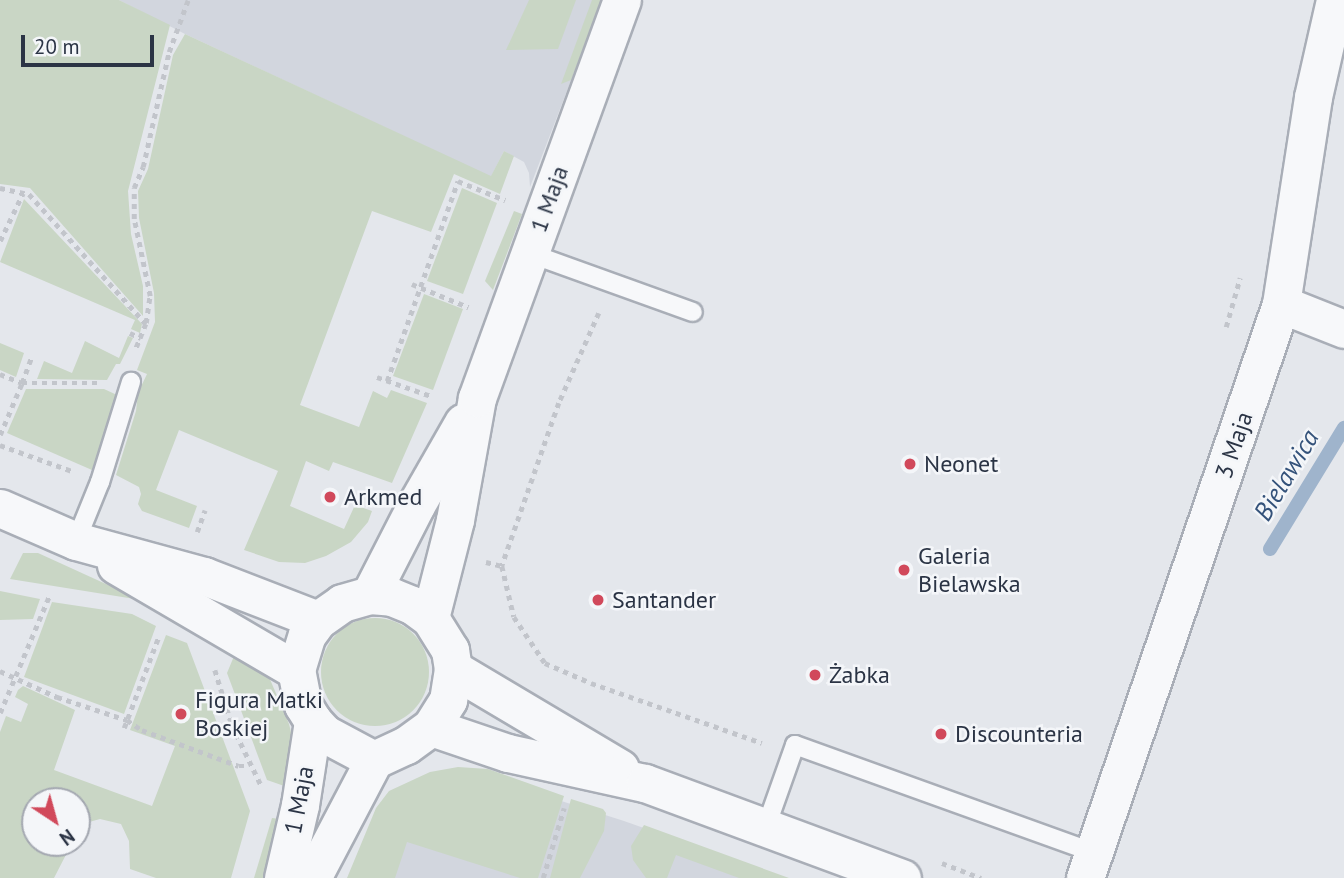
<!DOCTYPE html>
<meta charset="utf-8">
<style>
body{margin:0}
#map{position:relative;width:1344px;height:878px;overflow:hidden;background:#e4e7ec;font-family:"PT Sans",sans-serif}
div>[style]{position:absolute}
.built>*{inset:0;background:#d2d6de}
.green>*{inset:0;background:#c9d6c5}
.round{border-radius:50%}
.stream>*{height:14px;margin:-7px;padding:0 7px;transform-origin:7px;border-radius:7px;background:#9fb4cc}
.path>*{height:4.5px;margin-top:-2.25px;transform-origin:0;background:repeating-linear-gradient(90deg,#c2c5cb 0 5px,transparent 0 10px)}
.roads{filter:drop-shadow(2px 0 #a9aeb7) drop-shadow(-2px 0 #a9aeb7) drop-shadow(0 2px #a9aeb7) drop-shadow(0 -2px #a9aeb7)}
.lane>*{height:18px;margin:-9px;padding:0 9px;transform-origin:9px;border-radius:9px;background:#f7f8fa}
.street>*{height:37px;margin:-18.5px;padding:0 18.5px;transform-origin:18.5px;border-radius:18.5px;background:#f7f8fa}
.dots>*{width:19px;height:19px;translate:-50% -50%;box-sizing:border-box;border:4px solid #f4f6f9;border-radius:50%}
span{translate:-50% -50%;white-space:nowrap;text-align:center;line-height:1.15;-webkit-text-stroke:5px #f4f6f9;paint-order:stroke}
.street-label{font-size:24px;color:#2b3445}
.poi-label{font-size:24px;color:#2b3445}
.left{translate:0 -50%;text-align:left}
.water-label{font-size:26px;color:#34527a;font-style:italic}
.north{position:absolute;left:21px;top:787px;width:70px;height:70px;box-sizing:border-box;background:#f4f6f9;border:2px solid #a4a8b1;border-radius:50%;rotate:144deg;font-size:19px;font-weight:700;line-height:28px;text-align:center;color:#2b3445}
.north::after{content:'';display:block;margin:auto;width:24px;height:32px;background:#d1495b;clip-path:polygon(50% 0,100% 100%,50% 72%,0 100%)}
.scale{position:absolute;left:21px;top:35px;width:133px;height:32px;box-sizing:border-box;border:4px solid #2b3445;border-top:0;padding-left:9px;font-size:21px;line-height:24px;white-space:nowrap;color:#2b3445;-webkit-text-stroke:5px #f4f6f9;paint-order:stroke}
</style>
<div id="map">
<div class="built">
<i style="clip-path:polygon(119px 0,602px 0,530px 187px,529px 173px,524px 162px,504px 151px,491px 177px,185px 34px)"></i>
<i style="clip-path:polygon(477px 774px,624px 821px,785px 878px,357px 878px)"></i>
</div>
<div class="green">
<i style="clip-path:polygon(0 0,119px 0,170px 25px,128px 191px,131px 234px,143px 286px,143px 316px,30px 188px,0 184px)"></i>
<i style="clip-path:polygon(529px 0,576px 0,558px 49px,506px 50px)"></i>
<i style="clip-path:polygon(592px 0,602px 0,571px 80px,561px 84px)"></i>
<i style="clip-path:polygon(185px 34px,491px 176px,504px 151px,514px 156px,500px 194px,454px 174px,431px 232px,372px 211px,300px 405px,359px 427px,373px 391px,387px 398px,391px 390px,427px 403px,392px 483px,333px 462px,329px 471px,306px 461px,290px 506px,344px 529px,355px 505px,372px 511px,368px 522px,351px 542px,326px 556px,305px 563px,279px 562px,244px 550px,278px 471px,179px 430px,156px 490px,197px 506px,189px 528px,142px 511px,138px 504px,141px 494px,139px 487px,116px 475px,136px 411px,138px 393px,147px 374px,137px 370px,155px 322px,154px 293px,139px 218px,138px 191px,148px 169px,173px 55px)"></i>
<i style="clip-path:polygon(462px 188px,497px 203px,463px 294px,427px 281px)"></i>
<i style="clip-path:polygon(24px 199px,142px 324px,140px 333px,131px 329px,135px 320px,0 262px)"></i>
<i style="clip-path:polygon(514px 211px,522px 214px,493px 290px,485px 281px)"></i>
<i style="clip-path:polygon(424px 294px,463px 309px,433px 390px,393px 376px)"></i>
<i style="clip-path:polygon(128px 336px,133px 338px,120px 364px,116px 364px,107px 380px,37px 379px,44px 361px,72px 373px,85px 341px,119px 358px)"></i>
<i style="clip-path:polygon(0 343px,24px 353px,16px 377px,0 370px)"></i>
<i style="clip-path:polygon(26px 389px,104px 389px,117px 395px,92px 470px,7px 433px)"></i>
<i style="clip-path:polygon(23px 553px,38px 553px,141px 600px,10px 579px)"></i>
<i style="clip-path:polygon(0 591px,40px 599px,33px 619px,0 620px)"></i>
<i style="clip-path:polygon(52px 602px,132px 614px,156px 626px,124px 714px,24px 677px)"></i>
<i class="round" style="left:321px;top:618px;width:108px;height:108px"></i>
<i style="clip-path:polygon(166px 635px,187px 643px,250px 811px,231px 878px,156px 878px,130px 869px,129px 841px,121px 824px,100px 819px,82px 824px,77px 833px,77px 801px,35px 801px,35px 843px,72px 843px,54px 878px,0 878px,0 732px,6px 716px,21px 722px,28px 704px,15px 697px,18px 690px,23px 686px,75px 710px,54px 770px,152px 806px,175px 746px,130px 730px)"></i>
<i style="clip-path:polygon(237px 649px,255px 662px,269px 677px,289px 724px,295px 748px,290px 788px,267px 780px,227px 673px)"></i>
<i style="clip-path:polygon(458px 767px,488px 769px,564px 796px,538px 878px,520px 878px,407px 842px,395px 878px,347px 878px,376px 808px,389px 791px,430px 772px)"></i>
<i style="clip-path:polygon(571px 799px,603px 809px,606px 813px,604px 831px,580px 878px,550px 878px)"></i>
<i style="clip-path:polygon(272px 818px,280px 819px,263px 878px,254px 878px)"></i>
<i style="clip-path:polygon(644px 825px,789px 878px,739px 878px,676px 855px,667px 878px,646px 878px,633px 860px,631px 846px)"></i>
</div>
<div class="stream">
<i style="left:1270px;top:549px;width:142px;rotate:-58.6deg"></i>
</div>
<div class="path">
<i style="left:0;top:188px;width:30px;rotate:12deg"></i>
<i style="left:29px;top:194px;width:175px;rotate:48deg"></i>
<i style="left:146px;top:324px;width:29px;rotate:112deg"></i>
<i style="left:0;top:241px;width:53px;rotate:-64.4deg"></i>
<i style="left:412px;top:284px;width:61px;rotate:22.3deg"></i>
<i style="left:599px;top:313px;width:98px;rotate:114deg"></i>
<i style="left:559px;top:403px;width:173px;rotate:109.3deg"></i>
<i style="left:502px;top:566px;width:52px;rotate:76.8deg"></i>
<i style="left:514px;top:617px;width:55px;rotate:56deg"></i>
<i style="left:545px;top:663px;width:50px;rotate:23.5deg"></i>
<i style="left:591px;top:683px;width:181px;rotate:19.3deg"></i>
<i style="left:146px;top:323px;width:27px;rotate:-82deg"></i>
<i style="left:150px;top:296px;width:79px;rotate:-101.7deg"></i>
<i style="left:134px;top:219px;width:31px;rotate:-90deg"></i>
<i style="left:134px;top:188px;width:23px;rotate:-67deg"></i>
<i style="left:143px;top:167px;width:118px;rotate:-77.3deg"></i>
<i style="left:169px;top:52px;width:55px;rotate:-69.9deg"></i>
<i style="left:1226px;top:327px;width:51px;rotate:-74.1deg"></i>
<i style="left:130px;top:333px;width:12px;rotate:24deg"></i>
<i style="left:0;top:374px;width:24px;rotate:22deg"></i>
<i style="left:22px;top:383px;width:29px;rotate:-70deg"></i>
<i style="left:377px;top:377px;width:57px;rotate:19.4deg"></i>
<i style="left:387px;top:381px;width:212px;rotate:-70.5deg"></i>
<i style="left:458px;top:181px;width:51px;rotate:22deg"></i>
<i style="left:0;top:435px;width:56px;rotate:-67.1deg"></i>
<i style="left:22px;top:383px;width:75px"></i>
<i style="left:0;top:445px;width:77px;rotate:19.9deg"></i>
<i style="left:357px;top:500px;width:14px;rotate:21deg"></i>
<i style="left:197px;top:532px;width:23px;rotate:-70deg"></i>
<i style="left:486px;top:562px;width:16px;rotate:14deg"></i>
<i style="left:215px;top:670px;width:58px;rotate:72.8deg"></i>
<i style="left:232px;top:725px;width:67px;rotate:64.2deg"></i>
<i style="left:0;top:671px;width:63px;rotate:24.5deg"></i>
<i style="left:57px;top:697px;width:74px;rotate:18.2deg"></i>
<i style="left:127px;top:720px;width:18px;rotate:34deg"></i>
<i style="left:142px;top:730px;width:103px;rotate:20.4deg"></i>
<i style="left:239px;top:766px;width:10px"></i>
<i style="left:0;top:713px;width:129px;rotate:-67.2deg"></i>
<i style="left:124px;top:728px;width:98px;rotate:-69.2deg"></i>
<i style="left:942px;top:863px;width:42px;rotate:21deg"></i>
<i style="left:543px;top:878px;width:73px;rotate:-73.3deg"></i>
</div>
<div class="roads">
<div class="lane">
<i style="left:529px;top:253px;width:174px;rotate:19.8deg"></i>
<i style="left:76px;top:541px;width:64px;rotate:-67.9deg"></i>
<i style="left:100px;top:482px;width:105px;rotate:-72.8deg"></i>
<i style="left:766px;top:827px;width:87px;rotate:-70.5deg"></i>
<i style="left:795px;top:745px;width:317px;rotate:19.8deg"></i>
</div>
<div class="street">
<i style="left:1281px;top:304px;width:68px;rotate:21.6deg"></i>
<i style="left:0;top:508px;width:83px;rotate:23.5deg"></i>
<i style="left:76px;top:541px;width:133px;rotate:15.3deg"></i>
<i style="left:204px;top:576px;width:122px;rotate:21.1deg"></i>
<i style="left:116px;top:565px;width:208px;rotate:30.3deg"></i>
<i style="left:370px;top:595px;width:22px;rotate:5deg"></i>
<i style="left:392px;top:597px;width:22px;rotate:22deg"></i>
<i style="left:412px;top:605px;width:22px;rotate:36deg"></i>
<i style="left:430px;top:618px;width:38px;rotate:58deg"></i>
<i style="left:450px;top:650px;width:19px;rotate:81deg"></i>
<i style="left:453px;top:669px;width:31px;rotate:99deg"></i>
<i style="left:448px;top:700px;width:32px;rotate:122deg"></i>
<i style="left:431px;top:727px;width:31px;rotate:144deg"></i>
<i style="left:406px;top:745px;width:35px;rotate:155deg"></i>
<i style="left:374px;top:760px;width:55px;rotate:-152deg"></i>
<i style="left:325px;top:734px;width:18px;rotate:-133deg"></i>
<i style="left:313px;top:721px;width:19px;rotate:-122deg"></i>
<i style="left:303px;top:705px;width:36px;rotate:-101deg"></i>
<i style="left:296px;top:670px;width:37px;rotate:-73deg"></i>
<i style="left:307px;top:635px;width:19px;rotate:-54deg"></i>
<i style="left:318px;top:620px;width:29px;rotate:-35deg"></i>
<i style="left:342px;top:603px;width:29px;rotate:-16deg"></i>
<i style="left:370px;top:595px;width:101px;rotate:-62.9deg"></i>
<i style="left:416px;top:505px;width:95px;rotate:-60.2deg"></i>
<i style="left:430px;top:618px;width:101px;rotate:-75.7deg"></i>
<i style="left:455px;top:520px;width:124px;rotate:-79.8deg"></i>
<i style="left:477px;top:398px;width:424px;rotate:-70deg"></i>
<i style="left:453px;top:669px;width:194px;rotate:30.7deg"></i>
<i style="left:431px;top:727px;width:81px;rotate:18.7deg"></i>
<i style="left:508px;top:753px;width:140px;rotate:12.4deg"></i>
<i style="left:645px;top:783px;width:274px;rotate:20.3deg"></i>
<i style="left:283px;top:878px;width:75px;rotate:-76.9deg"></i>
<i style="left:300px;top:805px;width:85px;rotate:-81.2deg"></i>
<i style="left:312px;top:878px;width:133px;rotate:-62.3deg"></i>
<i style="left:1085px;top:878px;width:607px;rotate:-71.15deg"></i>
<i style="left:1281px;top:304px;width:209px;rotate:-81.2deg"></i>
<i style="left:1313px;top:97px;width:99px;rotate:-77.2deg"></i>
</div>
</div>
<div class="dots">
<i style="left:910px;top:464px;background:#d1495b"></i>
<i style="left:330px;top:497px;background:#d1495b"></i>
<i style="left:904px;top:570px;background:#d1495b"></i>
<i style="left:598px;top:600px;background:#d1495b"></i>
<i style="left:815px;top:675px;background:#d1495b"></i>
<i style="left:181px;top:714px;background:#d1495b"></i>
<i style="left:941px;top:734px;background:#d1495b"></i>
</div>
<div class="street-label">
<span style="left:549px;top:199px;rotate:-70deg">1 Maja</span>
<span style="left:1234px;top:445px;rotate:-71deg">3 Maja</span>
<span style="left:299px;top:800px;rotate:-79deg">1 Maja</span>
</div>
<div class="poi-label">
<span class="left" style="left:924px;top:464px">Neonet</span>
<span class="left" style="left:344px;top:497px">Arkmed</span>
<span class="left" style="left:918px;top:570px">Galeria<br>Bielawska</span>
<span class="left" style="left:612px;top:600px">Santander</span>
<span class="left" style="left:829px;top:675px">Żabka</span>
<span class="left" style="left:195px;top:714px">Figura Matki<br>Boskiej</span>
<span class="left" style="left:955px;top:734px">Discounteria</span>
</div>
<div class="water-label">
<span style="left:1286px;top:475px;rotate:-59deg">Bielawica</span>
</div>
<div class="north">N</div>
<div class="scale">20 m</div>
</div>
